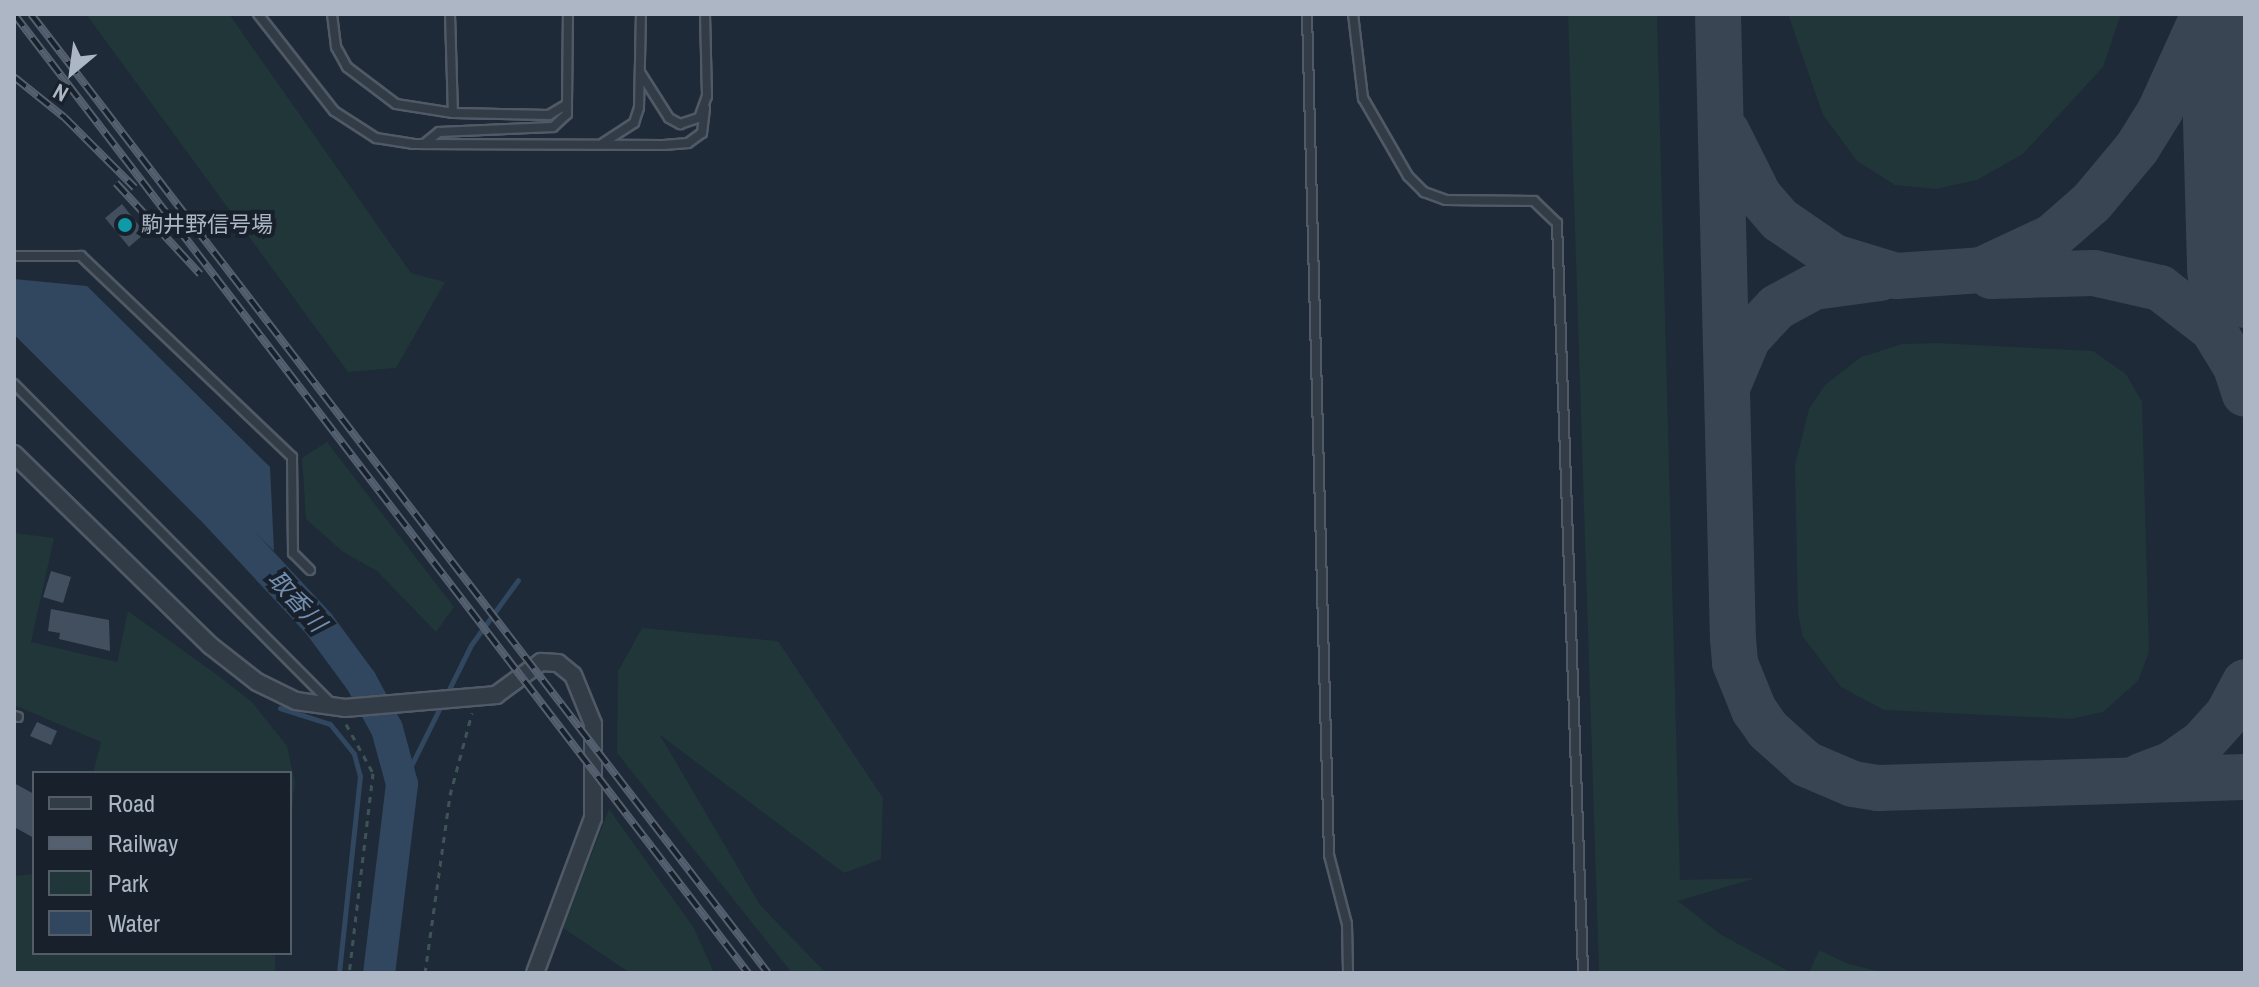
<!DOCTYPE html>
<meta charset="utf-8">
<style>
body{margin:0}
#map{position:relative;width:2259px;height:987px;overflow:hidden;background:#1e2a37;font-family:"Archivo Narrow","Noto Sans JP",sans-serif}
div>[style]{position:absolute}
.green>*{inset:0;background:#203638}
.water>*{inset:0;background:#31465f}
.stream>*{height:5px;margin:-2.5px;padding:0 2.5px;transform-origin:2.5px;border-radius:2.5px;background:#31465f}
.river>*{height:32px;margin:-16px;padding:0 16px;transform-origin:16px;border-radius:16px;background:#31465f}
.taxiway>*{height:46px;margin:-23px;padding:0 23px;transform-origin:23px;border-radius:23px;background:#394553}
.runway>*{height:116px;margin:-58px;padding:0 58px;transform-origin:58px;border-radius:58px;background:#394553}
.building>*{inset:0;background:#414f5f}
.path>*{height:3px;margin-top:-1.5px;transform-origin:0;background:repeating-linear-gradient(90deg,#3e5355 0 6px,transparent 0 12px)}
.roads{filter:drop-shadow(2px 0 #505965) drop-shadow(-2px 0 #505965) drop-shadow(0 2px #505965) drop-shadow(0 -2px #505965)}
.lane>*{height:8px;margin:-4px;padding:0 4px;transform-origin:4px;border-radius:4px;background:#323c47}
.street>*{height:16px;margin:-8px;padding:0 8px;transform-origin:8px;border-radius:8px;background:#323c47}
.rail>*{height:8px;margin-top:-4px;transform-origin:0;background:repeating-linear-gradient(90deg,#18212b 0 15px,#54606f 0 30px);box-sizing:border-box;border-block:2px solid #54606f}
.dots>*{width:22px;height:22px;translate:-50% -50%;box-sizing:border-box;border:4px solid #18212b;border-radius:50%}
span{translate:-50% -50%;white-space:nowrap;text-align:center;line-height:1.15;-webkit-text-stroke:8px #18212b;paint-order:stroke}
.poi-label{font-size:22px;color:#acb6c4}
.left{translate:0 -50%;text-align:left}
.water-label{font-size:24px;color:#738eae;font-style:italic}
.frame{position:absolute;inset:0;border:16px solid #acb6c4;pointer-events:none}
.legend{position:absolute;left:32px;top:771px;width:260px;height:184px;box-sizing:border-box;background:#18212b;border:2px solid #535d68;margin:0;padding:10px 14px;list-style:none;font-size:24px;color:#acb6c4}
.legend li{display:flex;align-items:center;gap:16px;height:40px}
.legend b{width:40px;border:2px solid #535d68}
.north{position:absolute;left:32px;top:32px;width:80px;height:80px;-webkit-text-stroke:6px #18212b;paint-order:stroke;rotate:209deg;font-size:22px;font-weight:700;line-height:32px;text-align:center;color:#acb6c4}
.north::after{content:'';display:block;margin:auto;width:28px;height:36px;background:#acb6c4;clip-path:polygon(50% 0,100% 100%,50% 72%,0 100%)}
</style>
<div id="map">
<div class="green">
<i style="clip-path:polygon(86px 14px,229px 14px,411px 273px,445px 282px,396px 368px,348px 372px)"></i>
<i style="clip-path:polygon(1568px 14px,1657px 14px,1680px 880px,1756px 878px,1678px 901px,1720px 934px,1792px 973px,1599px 973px)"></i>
<i style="clip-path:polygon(1788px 14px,2121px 14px,2103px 67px,2023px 154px,1977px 180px,1936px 189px,1895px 185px,1857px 161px,1823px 115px)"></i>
<i style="clip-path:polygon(1936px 343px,2093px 351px,2126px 374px,2142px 402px,2149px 652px,2138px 681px,2103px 712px,2071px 719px,1884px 710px,1841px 687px,1803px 637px,1798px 615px,1795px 465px,1809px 409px,1825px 385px,1861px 357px,1902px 344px)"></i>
<i style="clip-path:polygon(327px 442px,454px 607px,436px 632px,377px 571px,343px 552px,306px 519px,302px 458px)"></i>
<i style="clip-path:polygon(14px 533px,54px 538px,31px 642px,117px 662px,128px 611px,216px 674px,252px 702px,287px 746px,295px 783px,290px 828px,290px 773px,93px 773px,101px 742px,14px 705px)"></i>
<i style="clip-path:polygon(642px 628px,778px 641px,883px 798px,881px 859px,844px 873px,660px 735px,760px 905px,826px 973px,792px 973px,617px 753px,618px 671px)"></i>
<i style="clip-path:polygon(609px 809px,694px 928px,714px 973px,630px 973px,563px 928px)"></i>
<i style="clip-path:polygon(34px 874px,34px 953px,275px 953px,275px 973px,14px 973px,14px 876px)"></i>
<i style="clip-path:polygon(1819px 950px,1846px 963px,1884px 973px,1809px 973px)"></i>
</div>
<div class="water">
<i style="clip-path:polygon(14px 279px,87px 286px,270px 467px,274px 551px,14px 294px)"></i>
</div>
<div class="stream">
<i style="left:280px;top:708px;width:52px;rotate:17.7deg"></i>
<i style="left:330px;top:724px;width:38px;rotate:51deg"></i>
<i style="left:354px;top:754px;width:23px;rotate:75deg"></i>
<i style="left:360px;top:776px;width:198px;rotate:96.1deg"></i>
<i style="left:402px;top:784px;width:155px;rotate:-63.6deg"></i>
<i style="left:471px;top:645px;width:80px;rotate:-54.1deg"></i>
</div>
<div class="river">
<i style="left:14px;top:312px;width:276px;rotate:44.9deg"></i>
<i style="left:210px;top:507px;width:160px;rotate:47deg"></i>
<i style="left:319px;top:624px;width:71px;rotate:53.6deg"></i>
<i style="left:361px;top:681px;width:55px;rotate:61.6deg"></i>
<i style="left:387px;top:729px;width:57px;rotate:74.7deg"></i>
<i style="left:402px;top:784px;width:190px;rotate:96.9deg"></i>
</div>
<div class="taxiway">
<i style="left:1718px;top:14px;width:625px;rotate:88.63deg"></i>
<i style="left:1733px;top:639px;width:24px;rotate:85deg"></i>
<i style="left:1735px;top:663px;width:51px;rotate:68deg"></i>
<i style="left:1754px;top:710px;width:24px;rotate:55deg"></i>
<i style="left:1768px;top:730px;width:51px;rotate:41.8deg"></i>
<i style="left:1806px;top:764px;width:51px;rotate:23.1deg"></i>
<i style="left:1853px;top:784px;width:25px;rotate:9deg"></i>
<i style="left:1878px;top:788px;width:367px;rotate:-1.7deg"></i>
<i style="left:1727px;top:132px;width:72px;rotate:63.4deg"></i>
<i style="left:1759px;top:196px;width:32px;rotate:49deg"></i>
<i style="left:1780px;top:220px;width:65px;rotate:34.4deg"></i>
<i style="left:1834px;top:257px;width:65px;rotate:17deg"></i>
<i style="left:1896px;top:276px;width:85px;rotate:-4deg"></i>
<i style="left:1981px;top:270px;width:78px;rotate:-24.9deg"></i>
<i style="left:2052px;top:237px;width:53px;rotate:-41.2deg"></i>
<i style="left:2092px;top:202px;width:70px;rotate:-50.2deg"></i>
<i style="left:2137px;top:148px;width:44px;rotate:-58.1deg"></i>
<i style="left:2160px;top:111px;width:107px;rotate:-65.6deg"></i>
<i style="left:1991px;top:276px;width:103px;rotate:-1.7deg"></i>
<i style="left:2094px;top:273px;width:68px;rotate:12.8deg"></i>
<i style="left:2160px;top:288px;width:67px;rotate:37.7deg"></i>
<i style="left:2213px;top:329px;width:44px;rotate:58.8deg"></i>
<i style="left:2236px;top:367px;width:28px;rotate:72deg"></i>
<i style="left:1729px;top:383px;width:49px;rotate:-67.1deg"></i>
<i style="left:1748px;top:338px;width:42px;rotate:-46.9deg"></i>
<i style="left:1777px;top:307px;width:42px;rotate:-28.4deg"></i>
<i style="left:1814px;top:287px;width:67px;rotate:-7.8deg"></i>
<i style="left:2141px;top:776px;width:33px;rotate:-21deg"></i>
<i style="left:2172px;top:764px;width:38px;rotate:-35deg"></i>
<i style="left:2203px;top:742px;width:38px;rotate:-48deg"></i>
<i style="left:2228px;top:714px;width:36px;rotate:-62deg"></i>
</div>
<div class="runway">
<i style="left:2238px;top:14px;width:256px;rotate:88.4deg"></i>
</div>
<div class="building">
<i style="clip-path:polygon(122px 204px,145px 233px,129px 247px,105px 218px)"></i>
<i style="clip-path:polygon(51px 571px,71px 577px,63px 603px,43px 597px)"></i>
<i style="clip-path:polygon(51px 609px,109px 620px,110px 651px,59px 639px,60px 633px,48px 631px)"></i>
<i style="clip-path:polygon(37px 722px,57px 731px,51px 745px,30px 736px)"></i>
<i style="clip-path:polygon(14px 783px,34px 794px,34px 838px,14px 827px)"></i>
</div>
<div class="path">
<i style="left:346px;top:724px;width:56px;rotate:61.1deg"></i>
<i style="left:373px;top:773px;width:201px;rotate:96.8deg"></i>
<i style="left:425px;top:973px;width:180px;rotate:-82deg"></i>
<i style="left:450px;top:795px;width:85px;rotate:-75deg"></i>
</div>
<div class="roads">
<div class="lane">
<i style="left:258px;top:14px;width:123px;rotate:51.9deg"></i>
<i style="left:334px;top:111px;width:50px;rotate:32.7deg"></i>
<i style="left:376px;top:138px;width:37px;rotate:9deg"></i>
<i style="left:413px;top:144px;width:251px;rotate:0.2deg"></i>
<i style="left:664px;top:145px;width:24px;rotate:-5deg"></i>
<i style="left:688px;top:143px;width:17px;rotate:-36deg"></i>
<i style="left:702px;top:133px;width:25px;rotate:-83deg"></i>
<i style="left:332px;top:14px;width:33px;rotate:83deg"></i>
<i style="left:336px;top:47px;width:23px;rotate:61deg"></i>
<i style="left:347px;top:67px;width:61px;rotate:37.1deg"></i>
<i style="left:396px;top:104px;width:58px;rotate:9deg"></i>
<i style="left:453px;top:113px;width:96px;rotate:1.2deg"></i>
<i style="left:549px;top:115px;width:21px;rotate:-31deg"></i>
<i style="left:567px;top:104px;width:90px;rotate:-89.4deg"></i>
<i style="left:450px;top:14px;width:99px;rotate:88.3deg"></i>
<i style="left:1307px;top:14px;width:841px;rotate:88.5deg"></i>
<i style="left:1329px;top:855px;width:71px;rotate:75.4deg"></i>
<i style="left:1347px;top:924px;width:49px;rotate:88.8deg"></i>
<i style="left:1353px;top:14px;width:85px;rotate:83.2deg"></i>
<i style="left:1363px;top:98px;width:90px;rotate:60deg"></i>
<i style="left:1408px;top:176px;width:23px;rotate:45deg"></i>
<i style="left:1424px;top:192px;width:23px;rotate:20deg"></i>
<i style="left:1446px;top:200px;width:88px;rotate:0.7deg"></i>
<i style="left:1534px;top:201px;width:32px;rotate:44deg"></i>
<i style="left:1557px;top:223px;width:750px;rotate:88.01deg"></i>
<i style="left:641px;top:74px;width:52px;rotate:57.5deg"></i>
<i style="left:669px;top:118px;width:13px;rotate:29deg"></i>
<i style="left:680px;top:124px;width:20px;rotate:-18deg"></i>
<i style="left:699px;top:118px;width:23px;rotate:-70deg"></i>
<i style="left:707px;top:96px;width:82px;rotate:-91.4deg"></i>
<i style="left:603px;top:143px;width:37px;rotate:-33deg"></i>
<i style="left:634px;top:123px;width:16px;rotate:-72deg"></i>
<i style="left:639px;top:108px;width:94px;rotate:-88.8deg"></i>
<i style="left:424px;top:144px;width:19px;rotate:-39deg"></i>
<i style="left:439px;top:132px;width:114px;rotate:-2.5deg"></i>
<i style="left:553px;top:127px;width:19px;rotate:-43deg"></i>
<i style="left:567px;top:114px;width:10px;rotate:-90deg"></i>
<i style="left:14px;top:256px;width:67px"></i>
<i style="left:81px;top:256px;width:291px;rotate:43.6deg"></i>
<i style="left:292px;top:457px;width:96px;rotate:89.4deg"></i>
<i style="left:293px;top:553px;width:24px;rotate:45deg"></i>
<i style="left:14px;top:384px;width:451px;rotate:45.2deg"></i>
<i style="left:14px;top:716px;width:4px;rotate:14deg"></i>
</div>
<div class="street">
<i style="left:14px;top:454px;width:275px;rotate:44.3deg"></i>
<i style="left:211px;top:646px;width:58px;rotate:38deg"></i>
<i style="left:257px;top:682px;width:43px;rotate:26deg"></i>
<i style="left:296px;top:701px;width:49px;rotate:8.1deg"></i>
<i style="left:345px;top:708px;width:152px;rotate:-4.9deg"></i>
<i style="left:496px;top:695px;width:56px;rotate:-36.3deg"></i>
<i style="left:541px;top:662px;width:17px;rotate:3deg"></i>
<i style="left:558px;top:663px;width:19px;rotate:39deg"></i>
<i style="left:573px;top:675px;width:53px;rotate:67.8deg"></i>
<i style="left:593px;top:724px;width:94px;rotate:90deg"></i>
<i style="left:593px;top:818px;width:165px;rotate:110.5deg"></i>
</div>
</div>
<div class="rail">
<i style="left:14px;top:14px;width:1208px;rotate:52.57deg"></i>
<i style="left:31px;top:14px;width:1209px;rotate:52.46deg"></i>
<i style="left:14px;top:77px;width:64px;rotate:38.7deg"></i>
<i style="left:64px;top:117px;width:100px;rotate:45deg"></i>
<i style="left:116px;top:183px;width:124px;rotate:47.3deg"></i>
</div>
<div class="dots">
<i style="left:125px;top:225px;background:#0f9aa8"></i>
</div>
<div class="poi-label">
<span class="left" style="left:141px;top:225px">駒井野信号場</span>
</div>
<div class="water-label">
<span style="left:297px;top:601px;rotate:48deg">取香川</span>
</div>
<div class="frame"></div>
<ul class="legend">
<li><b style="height:10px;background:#323c47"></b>Road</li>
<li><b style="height:10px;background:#54606f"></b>Railway</li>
<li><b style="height:22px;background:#203638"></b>Park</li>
<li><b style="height:22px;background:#31465f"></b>Water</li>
</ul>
<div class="north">N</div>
</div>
